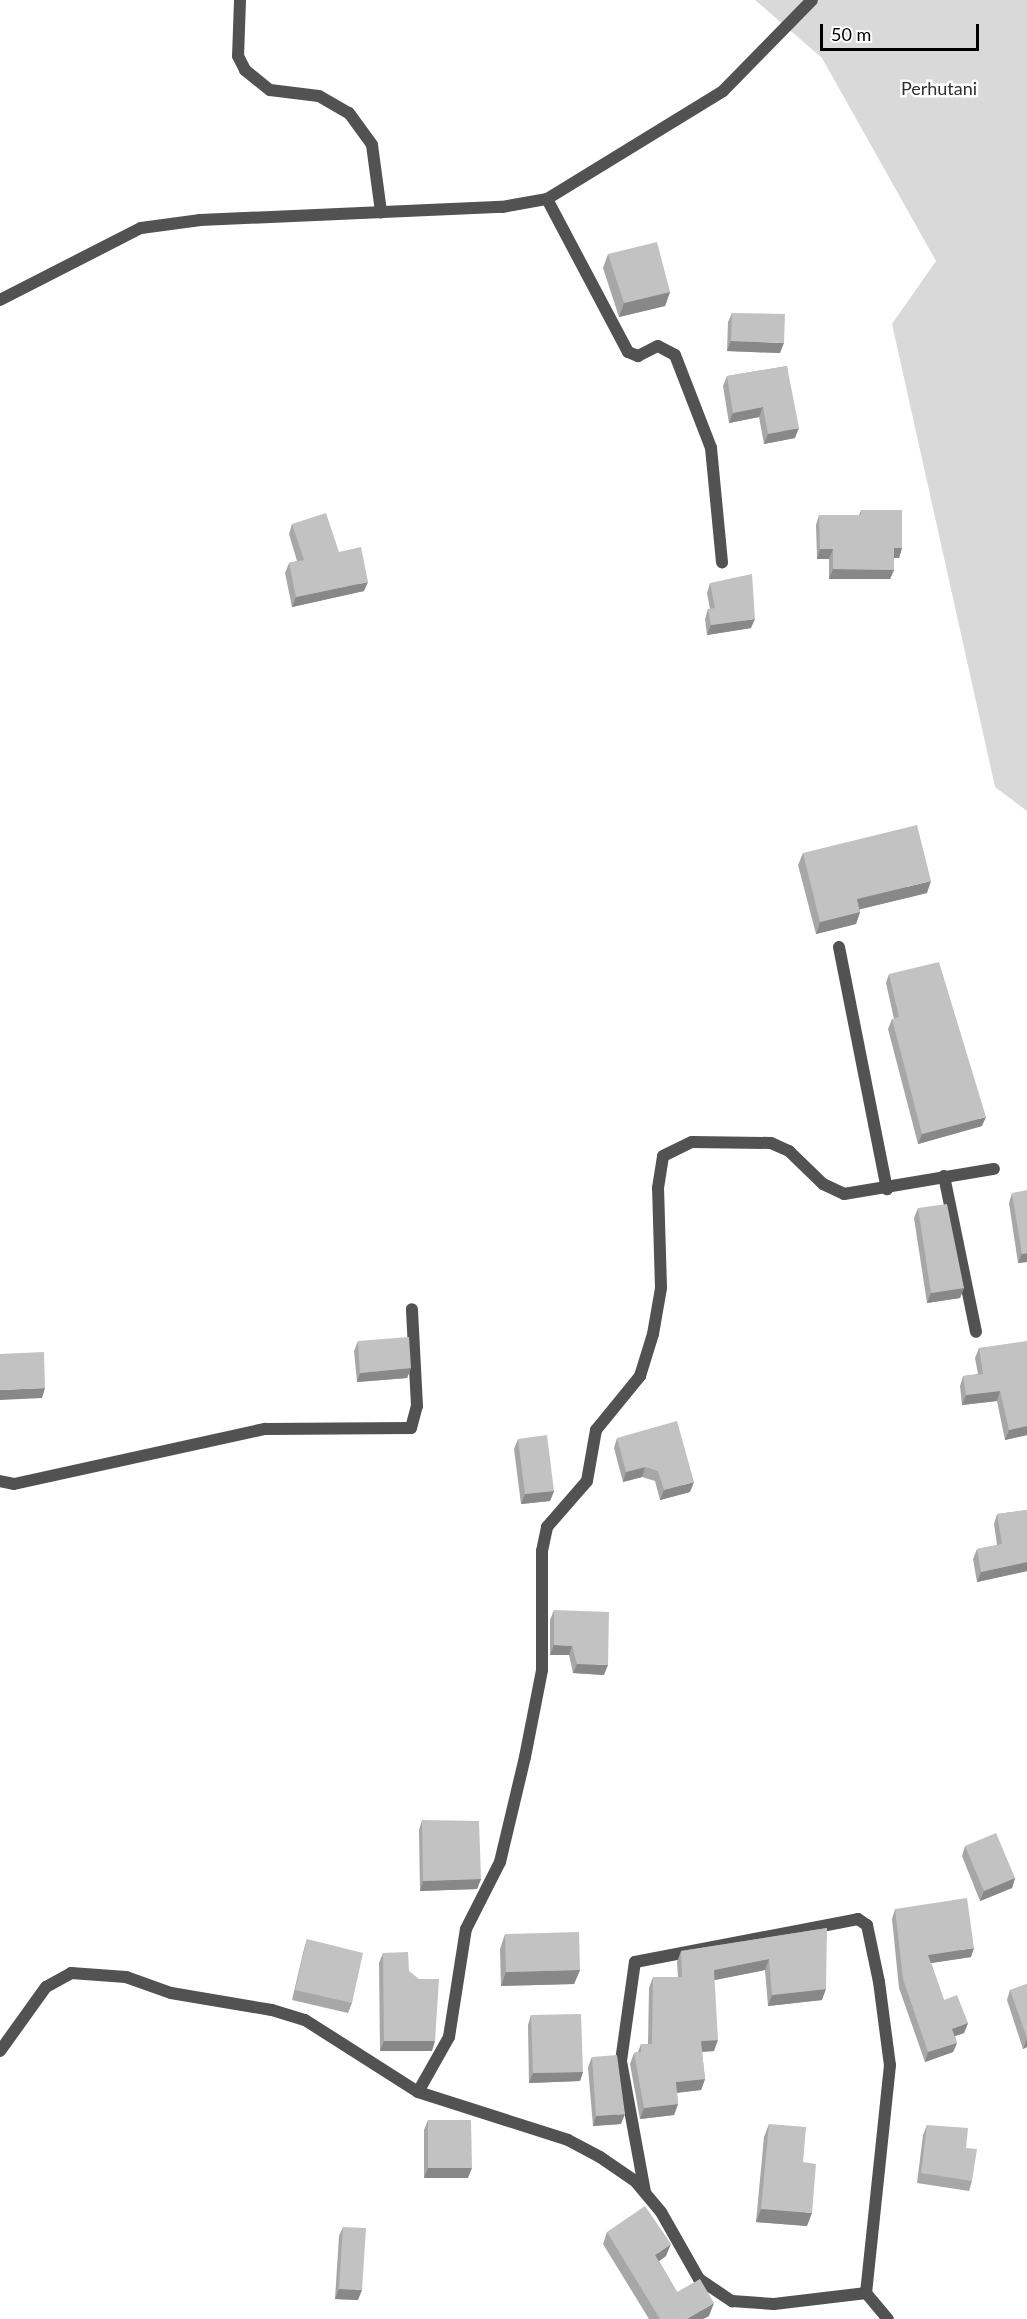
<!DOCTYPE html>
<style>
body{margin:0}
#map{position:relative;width:1027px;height:2319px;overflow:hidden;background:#fff;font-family:Lato,sans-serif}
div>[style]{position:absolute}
.green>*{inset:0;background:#d9d9d9}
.minor>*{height:12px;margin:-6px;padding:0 6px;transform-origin:6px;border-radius:6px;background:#525252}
.wall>*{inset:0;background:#a7a7a7}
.shaded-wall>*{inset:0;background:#888}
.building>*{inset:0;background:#c2c2c2}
span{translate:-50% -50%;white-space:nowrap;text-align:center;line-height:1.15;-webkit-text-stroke:5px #fff;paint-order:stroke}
.park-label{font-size:18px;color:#303030}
.scale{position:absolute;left:820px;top:24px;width:159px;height:27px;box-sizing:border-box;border:3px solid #000;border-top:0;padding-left:8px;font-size:18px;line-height:21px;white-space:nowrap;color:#000;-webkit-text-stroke:4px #fff;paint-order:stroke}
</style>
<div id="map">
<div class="green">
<i style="clip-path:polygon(755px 0,1027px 0,1027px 811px,995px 787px,892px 324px,936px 261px,822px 58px)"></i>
</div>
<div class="minor">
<i style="left:240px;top:0;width:56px;rotate:92deg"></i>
<i style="left:238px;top:56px;width:16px;rotate:63deg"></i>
<i style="left:245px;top:70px;width:32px;rotate:39deg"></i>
<i style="left:270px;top:90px;width:49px;rotate:7deg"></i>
<i style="left:319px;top:96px;width:34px;rotate:30deg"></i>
<i style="left:349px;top:113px;width:39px;rotate:54deg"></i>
<i style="left:372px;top:145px;width:68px;rotate:82.3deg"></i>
<i style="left:547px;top:199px;width:173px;rotate:62.1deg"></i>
<i style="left:628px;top:352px;width:11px;rotate:22deg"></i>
<i style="left:638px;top:356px;width:22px;rotate:-27deg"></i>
<i style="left:658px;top:346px;width:19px;rotate:28deg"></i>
<i style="left:675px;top:355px;width:100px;rotate:68.8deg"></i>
<i style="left:711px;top:448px;width:115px;rotate:84.5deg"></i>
<i style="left:0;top:300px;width:158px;rotate:-27.1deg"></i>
<i style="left:141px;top:228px;width:60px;rotate:-7.7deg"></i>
<i style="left:200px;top:220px;width:302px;rotate:-2.5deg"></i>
<i style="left:502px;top:207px;width:46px;rotate:-10.1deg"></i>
<i style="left:547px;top:199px;width:206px;rotate:-31.5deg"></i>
<i style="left:723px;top:91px;width:127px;rotate:-45.6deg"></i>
<i style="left:839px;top:947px;width:247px;rotate:78.8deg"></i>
<i style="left:944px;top:1176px;width:159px;rotate:78.4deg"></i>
<i style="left:0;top:1481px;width:14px;rotate:12deg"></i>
<i style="left:14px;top:1484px;width:257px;rotate:-12.4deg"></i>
<i style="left:265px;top:1429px;width:146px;rotate:-0.4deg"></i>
<i style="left:411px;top:1428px;width:23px;rotate:-75deg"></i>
<i style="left:417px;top:1406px;width:97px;rotate:-93deg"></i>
<i style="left:0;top:2051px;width:79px;rotate:-54.3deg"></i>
<i style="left:46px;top:1987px;width:29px;rotate:-29deg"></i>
<i style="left:71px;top:1973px;width:55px;rotate:4.2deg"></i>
<i style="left:126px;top:1977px;width:48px;rotate:19.6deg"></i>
<i style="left:171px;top:1993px;width:102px;rotate:9.6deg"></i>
<i style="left:272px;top:2010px;width:34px;rotate:17deg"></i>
<i style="left:305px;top:2020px;width:134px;rotate:32.5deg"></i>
<i style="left:418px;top:2092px;width:157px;rotate:17.7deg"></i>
<i style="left:568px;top:2140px;width:36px;rotate:28deg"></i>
<i style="left:600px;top:2157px;width:42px;rotate:34.4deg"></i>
<i style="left:635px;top:2181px;width:40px;rotate:50deg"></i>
<i style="left:661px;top:2212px;width:77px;rotate:60.4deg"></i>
<i style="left:699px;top:2279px;width:40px;rotate:34deg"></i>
<i style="left:732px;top:2301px;width:42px;rotate:4.1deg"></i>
<i style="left:774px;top:2304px;width:93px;rotate:-6.8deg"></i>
<i style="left:866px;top:2293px;width:34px;rotate:50deg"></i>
<i style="left:418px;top:2092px;width:63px;rotate:-60.6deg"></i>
<i style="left:449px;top:2037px;width:109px;rotate:-81.1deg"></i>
<i style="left:466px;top:1929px;width:75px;rotate:-63.1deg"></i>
<i style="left:500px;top:1862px;width:108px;rotate:-76.6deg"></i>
<i style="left:525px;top:1757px;width:89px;rotate:-78.9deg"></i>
<i style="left:542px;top:1670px;width:119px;rotate:-90deg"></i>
<i style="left:542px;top:1551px;width:25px;rotate:-78deg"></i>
<i style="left:547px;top:1527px;width:61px;rotate:-49deg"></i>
<i style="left:587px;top:1481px;width:52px;rotate:-80deg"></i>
<i style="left:596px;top:1430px;width:70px;rotate:-50.8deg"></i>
<i style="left:640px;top:1376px;width:44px;rotate:-72.8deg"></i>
<i style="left:653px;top:1334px;width:47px;rotate:-80.1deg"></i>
<i style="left:661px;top:1288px;width:100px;rotate:-91.7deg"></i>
<i style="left:658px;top:1188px;width:32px;rotate:-81deg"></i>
<i style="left:663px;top:1156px;width:32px;rotate:-26deg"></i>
<i style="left:692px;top:1142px;width:79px;rotate:0.7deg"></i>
<i style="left:771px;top:1143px;width:20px;rotate:24deg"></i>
<i style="left:789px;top:1151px;width:47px;rotate:44.1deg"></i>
<i style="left:823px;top:1184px;width:23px;rotate:25deg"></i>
<i style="left:844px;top:1194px;width:152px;rotate:-9.5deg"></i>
<i style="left:645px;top:2192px;width:133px;rotate:-100.4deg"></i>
<i style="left:621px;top:2061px;width:100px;rotate:-82deg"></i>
<i style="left:635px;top:1962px;width:227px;rotate:-10.9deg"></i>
<i style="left:858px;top:1919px;width:11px;rotate:34deg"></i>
<i style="left:867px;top:1925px;width:58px;rotate:78.1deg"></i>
<i style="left:879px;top:1982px;width:84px;rotate:82.5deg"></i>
<i style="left:890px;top:2065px;width:229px;rotate:96deg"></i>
</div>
<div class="wall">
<i style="clip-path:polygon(608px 254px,670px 292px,665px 306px,619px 317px,603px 268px)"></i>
<i style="clip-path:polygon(732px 313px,780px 353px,727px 351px,728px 322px)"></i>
<i style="clip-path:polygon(787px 366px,795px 438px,764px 444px,759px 417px,729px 423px,723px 386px,727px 376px)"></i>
<i style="clip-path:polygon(861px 510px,902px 548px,899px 558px,894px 558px,894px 570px,890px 579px,829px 579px,829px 559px,817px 559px,816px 525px,819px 515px,859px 515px)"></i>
<i style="clip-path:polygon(292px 524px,339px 552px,364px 591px,292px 607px,285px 573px,289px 563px,297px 561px,289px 534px)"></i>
<i style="clip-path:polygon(710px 583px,751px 628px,707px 635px,705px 619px,708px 609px,710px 609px,707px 593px)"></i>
<i style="clip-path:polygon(803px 853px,927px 893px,860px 909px,860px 912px,856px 924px,816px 934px,798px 865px)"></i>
<i style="clip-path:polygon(889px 974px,982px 1126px,918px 1144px,888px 1029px,892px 1019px,894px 1019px,886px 983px)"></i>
<i style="clip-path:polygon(1012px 1193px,1027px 1262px,1018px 1263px,1009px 1203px)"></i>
<i style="clip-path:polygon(918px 1208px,964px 1288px,960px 1298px,927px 1303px,914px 1218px)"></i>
<i style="clip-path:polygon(358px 1341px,411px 1368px,407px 1378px,357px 1382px,354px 1351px)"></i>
<i style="clip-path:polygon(1027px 1343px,1027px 1435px,1005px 1440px,997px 1401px,962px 1405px,960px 1386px,963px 1376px,978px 1374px,975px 1358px,979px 1348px)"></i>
<i style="clip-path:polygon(617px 1438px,690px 1492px,660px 1500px,655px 1481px,642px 1477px,623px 1482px,614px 1448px)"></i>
<i style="clip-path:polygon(518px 1439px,554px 1491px,550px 1501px,521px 1504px,514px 1449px)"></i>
<i style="clip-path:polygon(1027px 1510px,1027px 1571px,977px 1582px,973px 1559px,977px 1549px,997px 1545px,994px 1524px,997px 1514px)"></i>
<i style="clip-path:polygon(554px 1610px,604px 1675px,573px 1673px,569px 1655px,550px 1655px,550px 1620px)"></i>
<i style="clip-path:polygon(422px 1820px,481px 1879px,477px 1889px,420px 1891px,419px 1830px)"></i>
<i style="clip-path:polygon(965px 1846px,1015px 1878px,1012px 1888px,980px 1901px,962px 1856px)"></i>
<i style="clip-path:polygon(895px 1909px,971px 1957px,931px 1963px,944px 2000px,968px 2023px,964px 2033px,955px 2036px,957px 2043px,953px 2052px,925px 2062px,899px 1988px,892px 1919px)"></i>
<i style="clip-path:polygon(827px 1928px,822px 2000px,768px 2006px,765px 1970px,714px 1980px,714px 2051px,702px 2052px,705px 2079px,701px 2090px,677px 2093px,678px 2104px,674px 2115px,640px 2119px,630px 2064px,634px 2053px,638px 2052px,641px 2044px,648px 2044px,649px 1988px,653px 1977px,678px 1977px,677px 1962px,681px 1951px)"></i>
<i style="clip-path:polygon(505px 1934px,580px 1970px,574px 1984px,501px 1986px,500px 1949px)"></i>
<i style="clip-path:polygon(307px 1939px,352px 2003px,348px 2013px,292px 2000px,304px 1949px)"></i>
<i style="clip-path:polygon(383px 1953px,409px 1971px,432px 2051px,380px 2051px,379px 1963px)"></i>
<i style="clip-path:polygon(1027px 1984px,1027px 2047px,1023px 2049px,1007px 2000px,1010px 1990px)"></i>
<i style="clip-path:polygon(531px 2015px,583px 2072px,580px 2081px,529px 2083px,528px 2025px)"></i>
<i style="clip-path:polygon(592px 2057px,621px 2124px,593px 2126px,588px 2067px)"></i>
<i style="clip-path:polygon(428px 2120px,468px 2178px,424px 2178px,424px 2130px)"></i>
<i style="clip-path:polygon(769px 2124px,803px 2162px,807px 2226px,756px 2222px,764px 2137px)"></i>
<i style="clip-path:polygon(927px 2125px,966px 2148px,972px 2181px,969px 2191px,917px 2183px,923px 2135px)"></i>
<i style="clip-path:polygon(343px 2227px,358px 2300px,335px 2299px,339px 2236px)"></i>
<i style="clip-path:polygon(607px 2232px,666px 2256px,659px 2261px,677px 2292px,709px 2316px,703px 2319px,649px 2319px,603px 2244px)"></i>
</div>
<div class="shaded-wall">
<i style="clip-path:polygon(670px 292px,665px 306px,619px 317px,624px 303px)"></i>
<i style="clip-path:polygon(731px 341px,784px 343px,780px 353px,727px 351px)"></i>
<i style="clip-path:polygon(763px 407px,759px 417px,729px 423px,733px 413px)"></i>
<i style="clip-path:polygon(799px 428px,795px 438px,764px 444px,768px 434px)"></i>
<i style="clip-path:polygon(894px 548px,902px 548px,899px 558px,890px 558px)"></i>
<i style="clip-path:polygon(820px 549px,833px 549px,829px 559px,817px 559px)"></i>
<i style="clip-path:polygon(833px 569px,894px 570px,890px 579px,829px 579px)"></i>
<i style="clip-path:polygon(368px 582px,364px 591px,292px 607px,296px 597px)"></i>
<i style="clip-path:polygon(755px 619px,751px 628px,707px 635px,711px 625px)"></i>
<i style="clip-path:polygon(931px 881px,927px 893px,853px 911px,857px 899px)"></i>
<i style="clip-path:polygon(860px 912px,856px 924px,816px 934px,820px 922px)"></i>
<i style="clip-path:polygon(986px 1117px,982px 1126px,918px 1144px,922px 1134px)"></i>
<i style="clip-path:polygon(1027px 1253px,1027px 1262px,1018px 1263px,1022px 1254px)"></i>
<i style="clip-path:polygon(964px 1288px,960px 1298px,927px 1303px,931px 1293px)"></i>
<i style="clip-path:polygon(411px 1368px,407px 1378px,357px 1382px,360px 1373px)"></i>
<i style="clip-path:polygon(45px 1388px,42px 1398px,0 1400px,0 1390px)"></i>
<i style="clip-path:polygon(1000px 1391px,997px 1401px,962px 1405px,966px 1395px)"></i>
<i style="clip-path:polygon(1027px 1426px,1027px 1435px,1005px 1440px,1009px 1430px)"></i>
<i style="clip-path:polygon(645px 1467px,642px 1477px,623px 1482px,626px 1472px)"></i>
<i style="clip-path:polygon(694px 1482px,690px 1492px,660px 1500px,664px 1490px)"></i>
<i style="clip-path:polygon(554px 1491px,550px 1501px,521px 1504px,525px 1494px)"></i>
<i style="clip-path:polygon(1027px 1562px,1027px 1571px,977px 1582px,981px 1572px)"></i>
<i style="clip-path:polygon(554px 1645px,572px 1646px,569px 1655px,550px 1655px)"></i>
<i style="clip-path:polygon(577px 1664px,608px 1665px,604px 1675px,573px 1673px)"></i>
<i style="clip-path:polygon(1015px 1878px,1012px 1888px,980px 1901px,984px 1891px)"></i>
<i style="clip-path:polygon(481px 1879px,477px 1889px,420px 1891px,423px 1881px)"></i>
<i style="clip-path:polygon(974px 1948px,971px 1957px,925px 1964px,928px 1955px)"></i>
<i style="clip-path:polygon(769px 1959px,765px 1970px,710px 1981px,714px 1970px)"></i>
<i style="clip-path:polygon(580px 1970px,574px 1984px,501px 1986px,506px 1972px)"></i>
<i style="clip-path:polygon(826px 1989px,822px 2000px,768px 2006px,772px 1995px)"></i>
<i style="clip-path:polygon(968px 2023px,964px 2033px,949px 2038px,952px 2029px)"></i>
<i style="clip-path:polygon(1027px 2039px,1027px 2047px,1023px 2049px)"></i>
<i style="clip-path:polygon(718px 2040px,714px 2051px,697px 2052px,701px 2041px)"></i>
<i style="clip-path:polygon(384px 2041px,435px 2041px,432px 2051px,380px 2051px)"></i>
<i style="clip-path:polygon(957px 2043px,953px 2052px,925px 2062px,928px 2052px)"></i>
<i style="clip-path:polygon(583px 2072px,580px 2081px,529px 2083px,533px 2073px)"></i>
<i style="clip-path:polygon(705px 2079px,701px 2090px,672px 2093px,676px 2082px)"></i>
<i style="clip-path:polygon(678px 2104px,674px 2115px,640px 2119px,644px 2108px)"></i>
<i style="clip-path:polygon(625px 2114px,621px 2124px,593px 2126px,596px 2116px)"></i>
<i style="clip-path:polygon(428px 2168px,472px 2168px,468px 2178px,424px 2178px)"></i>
<i style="clip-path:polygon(761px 2209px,812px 2213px,807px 2226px,756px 2222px)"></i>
<i style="clip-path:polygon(671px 2244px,666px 2256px,651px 2267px,655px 2255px)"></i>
<i style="clip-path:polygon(339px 2289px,362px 2290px,358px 2300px,335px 2299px)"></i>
<i style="clip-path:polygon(714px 2303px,709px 2316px,703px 2319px,687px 2319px)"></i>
</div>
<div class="building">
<i style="clip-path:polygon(657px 242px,670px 292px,624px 303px,608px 254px)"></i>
<i style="clip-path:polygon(732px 313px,785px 314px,784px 343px,731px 341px)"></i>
<i style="clip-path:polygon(787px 366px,799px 428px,768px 434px,763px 407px,733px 413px,727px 376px)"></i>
<i style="clip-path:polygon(861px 510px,902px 510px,902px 548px,894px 548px,894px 570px,833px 569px,833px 549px,820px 549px,819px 515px,861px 515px)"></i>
<i style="clip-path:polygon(326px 513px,339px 552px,361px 547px,368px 582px,296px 597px,289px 563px,304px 560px,292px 524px)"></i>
<i style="clip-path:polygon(752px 574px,755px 619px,711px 625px,708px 609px,715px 608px,710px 583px)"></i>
<i style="clip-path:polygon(917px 825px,931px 881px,857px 899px,860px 912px,820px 922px,803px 853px)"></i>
<i style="clip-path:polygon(939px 962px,986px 1117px,922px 1134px,892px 1019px,899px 1017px,889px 974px)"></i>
<i style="clip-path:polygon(1027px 1190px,1027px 1253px,1022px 1254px,1012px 1193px)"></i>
<i style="clip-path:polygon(947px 1204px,964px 1288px,931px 1293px,918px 1208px)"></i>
<i style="clip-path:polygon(409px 1337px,411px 1368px,360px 1373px,358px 1341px)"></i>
<i style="clip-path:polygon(1027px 1341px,1027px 1426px,1009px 1430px,1000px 1391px,966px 1395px,963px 1376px,983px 1374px,979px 1348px)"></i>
<i style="clip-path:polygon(44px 1352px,45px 1388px,0 1390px,0 1354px)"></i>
<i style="clip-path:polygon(677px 1421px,694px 1482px,664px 1490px,658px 1471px,645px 1467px,626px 1472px,617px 1438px)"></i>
<i style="clip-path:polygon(547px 1435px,554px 1491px,525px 1494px,518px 1439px)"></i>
<i style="clip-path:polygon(1027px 1510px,1027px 1562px,981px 1572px,977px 1549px,1002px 1544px,997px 1514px)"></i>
<i style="clip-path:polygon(554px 1610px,609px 1612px,608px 1665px,577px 1664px,572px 1646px,554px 1645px)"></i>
<i style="clip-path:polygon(422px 1820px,479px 1821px,481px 1879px,423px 1881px)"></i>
<i style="clip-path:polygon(996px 1833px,1015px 1878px,984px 1891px,965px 1846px)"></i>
<i style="clip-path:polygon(967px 1898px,974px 1948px,928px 1955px,944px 2000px,957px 1995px,968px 2023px,952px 2029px,957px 2043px,928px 2052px,903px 1979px,895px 1909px)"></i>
<i style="clip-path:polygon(827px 1928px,826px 1989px,772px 1995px,769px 1959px,714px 1970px,718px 2040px,701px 2041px,705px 2079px,676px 2082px,678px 2104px,644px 2108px,634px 2053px,641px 2052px,641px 2044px,652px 2044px,653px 1977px,682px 1977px,681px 1951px)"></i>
<i style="clip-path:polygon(579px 1932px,580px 1970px,506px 1972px,505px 1934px)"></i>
<i style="clip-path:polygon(307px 1939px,363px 1953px,352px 2003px,295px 1990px)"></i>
<i style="clip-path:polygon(408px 1952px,409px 1971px,419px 1979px,439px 1979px,435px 2041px,384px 2041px,383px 1953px)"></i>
<i style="clip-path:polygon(1027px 1984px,1027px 2038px,1010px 1990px)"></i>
<i style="clip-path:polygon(581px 2014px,583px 2072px,533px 2073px,531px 2015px)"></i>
<i style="clip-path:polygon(617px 2055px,625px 2114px,596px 2116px,592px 2057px)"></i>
<i style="clip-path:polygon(428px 2120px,471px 2120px,472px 2168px,428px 2168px)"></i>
<i style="clip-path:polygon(769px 2124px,806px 2127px,803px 2162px,816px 2164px,812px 2213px,761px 2209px)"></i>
<i style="clip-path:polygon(927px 2125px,968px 2128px,966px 2148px,977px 2149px,972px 2181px,921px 2173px)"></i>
<i style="clip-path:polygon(645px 2206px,671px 2244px,655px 2255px,677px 2292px,700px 2279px,714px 2303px,687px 2319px,660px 2319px,607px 2232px)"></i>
<i style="clip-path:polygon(343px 2227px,366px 2228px,362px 2290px,339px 2289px)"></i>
</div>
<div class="park-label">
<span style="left:939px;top:88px">Perhutani</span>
</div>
<div class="scale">50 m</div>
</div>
